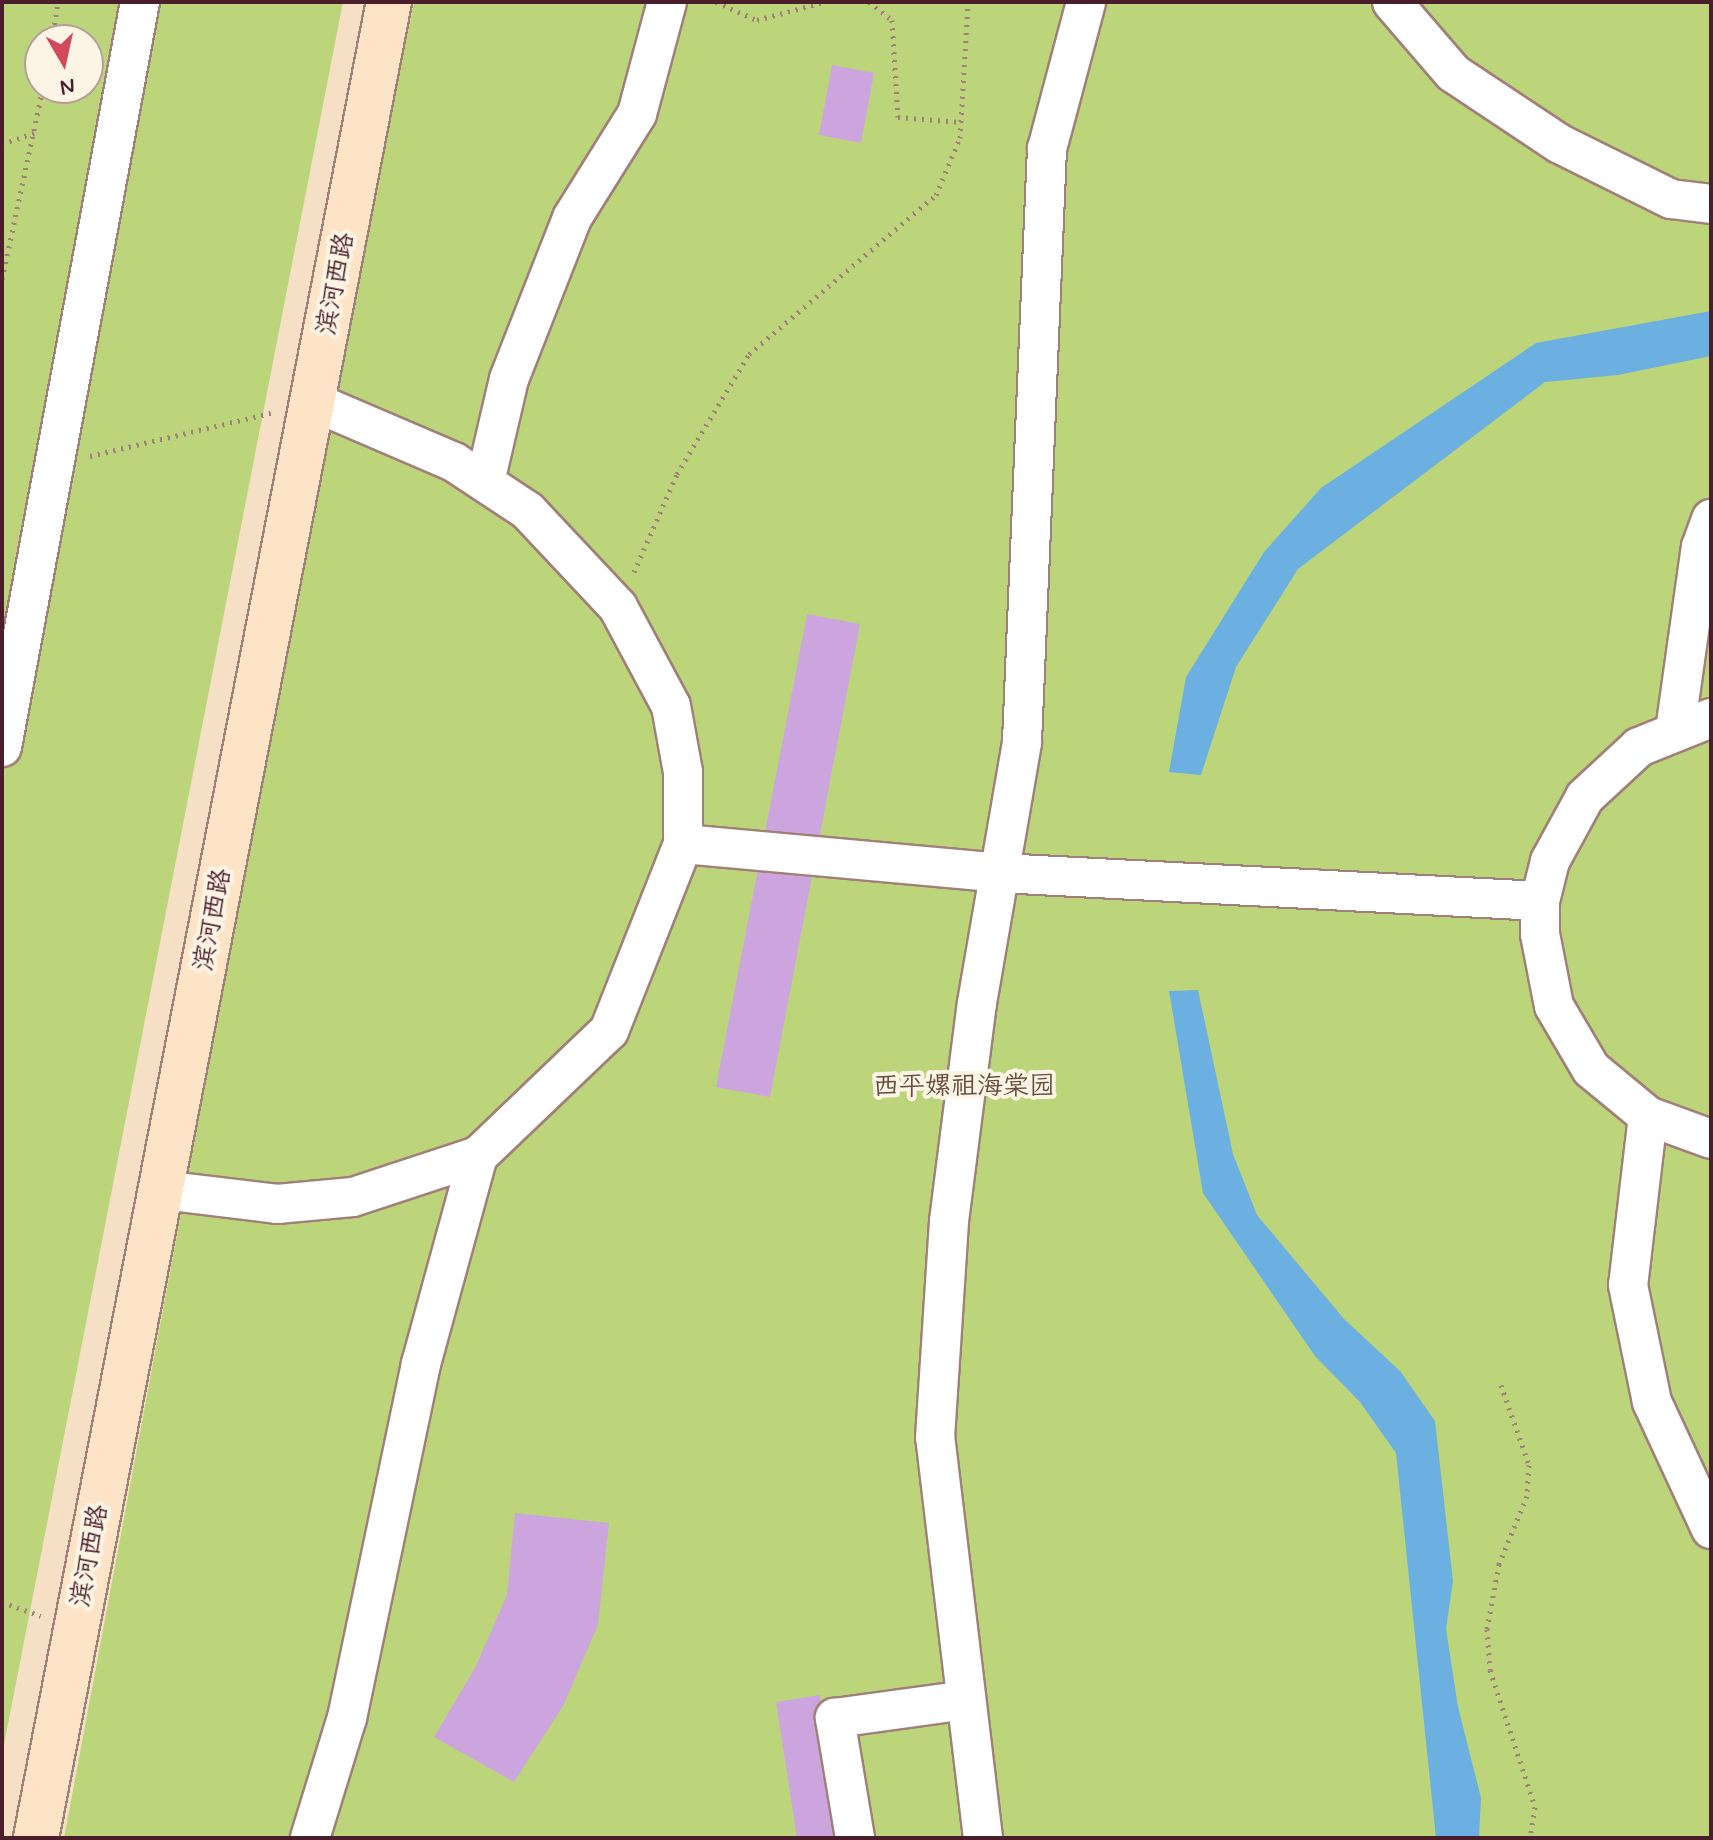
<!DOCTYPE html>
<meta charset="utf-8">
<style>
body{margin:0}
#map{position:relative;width:1713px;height:1840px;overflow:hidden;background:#f5e0c6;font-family:Mynerve,"LXGW WenKai TC",sans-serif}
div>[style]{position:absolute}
.green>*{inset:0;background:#bcd57a}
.water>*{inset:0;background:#6cafe1}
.building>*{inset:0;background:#cca5df}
.path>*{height:5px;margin-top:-2.5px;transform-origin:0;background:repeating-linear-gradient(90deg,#a08078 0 2px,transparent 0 8px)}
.roads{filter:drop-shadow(2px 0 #a08078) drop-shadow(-2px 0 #a08078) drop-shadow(0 2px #a08078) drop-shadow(0 -2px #a08078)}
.street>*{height:38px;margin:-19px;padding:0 19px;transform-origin:19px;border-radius:19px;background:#fff}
.secondary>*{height:44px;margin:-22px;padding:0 22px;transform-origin:22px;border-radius:22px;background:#fee4c6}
span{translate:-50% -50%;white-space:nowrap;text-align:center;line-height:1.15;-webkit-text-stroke:8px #fcf5e5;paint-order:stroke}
.street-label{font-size:26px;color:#4a1f2b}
.park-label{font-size:26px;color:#664c3f}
.frame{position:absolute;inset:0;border:4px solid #4a1f2b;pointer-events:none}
.north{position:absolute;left:24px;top:24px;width:80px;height:80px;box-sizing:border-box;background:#fcf5e5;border:2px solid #b59f9b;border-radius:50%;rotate:171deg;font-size:22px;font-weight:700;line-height:32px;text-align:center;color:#4a1f2b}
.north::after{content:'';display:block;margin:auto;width:28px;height:36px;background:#d1495b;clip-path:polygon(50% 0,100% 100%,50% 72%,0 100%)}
</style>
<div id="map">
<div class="green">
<i style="clip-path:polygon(evenodd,2px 2px,343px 2px,2px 1755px,2px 2px,40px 40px,88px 40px,88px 88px,40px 88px,40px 40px)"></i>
<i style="clip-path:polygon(414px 2px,1711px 2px,1711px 1838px,64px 1838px,348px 322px)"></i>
</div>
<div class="water">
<i style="clip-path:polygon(1711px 311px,1711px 356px,1618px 375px,1545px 382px,1298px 569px,1236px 667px,1201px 775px,1169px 772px,1186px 677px,1264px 552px,1321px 488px,1536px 343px)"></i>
<i style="clip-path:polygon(1198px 990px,1233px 1154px,1257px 1215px,1344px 1319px,1400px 1371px,1435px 1421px,1453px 1581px,1446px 1629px,1458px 1707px,1481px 1798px,1479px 1838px,1436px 1838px,1396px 1453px,1360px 1402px,1315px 1356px,1203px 1193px,1169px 991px)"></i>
</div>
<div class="building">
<i style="clip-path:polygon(832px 65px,874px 73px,861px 143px,819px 135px)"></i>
<i style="clip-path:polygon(807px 614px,860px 624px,770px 1097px,716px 1087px)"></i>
<i style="clip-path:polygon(515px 1513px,609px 1523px,598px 1625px,563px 1706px,514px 1782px,434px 1737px,475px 1668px,507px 1595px)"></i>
<i style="clip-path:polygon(820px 1695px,841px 1838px,797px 1838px,776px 1702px)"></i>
</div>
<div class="path">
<i style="left:716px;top:2px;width:45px;rotate:23.7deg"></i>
<i style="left:757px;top:20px;width:69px;rotate:-15deg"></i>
<i style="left:869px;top:2px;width:29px;rotate:38deg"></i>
<i style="left:892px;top:20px;width:97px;rotate:86.5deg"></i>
<i style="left:898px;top:117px;width:63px;rotate:4.5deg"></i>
<i style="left:52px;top:40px;width:38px;rotate:-81deg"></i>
<i style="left:2px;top:144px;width:34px;rotate:-19deg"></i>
<i style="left:2px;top:279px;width:195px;rotate:-77.9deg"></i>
<i style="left:90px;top:456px;width:186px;rotate:-13.4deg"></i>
<i style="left:634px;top:572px;width:107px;rotate:-66.3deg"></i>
<i style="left:677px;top:474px;width:140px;rotate:-59deg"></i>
<i style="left:749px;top:354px;width:245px;rotate:-40.4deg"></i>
<i style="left:936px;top:195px;width:62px;rotate:-67.2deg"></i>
<i style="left:960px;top:138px;width:136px;rotate:-86.6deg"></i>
<i style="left:1501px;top:1385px;width:85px;rotate:70.7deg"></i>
<i style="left:1529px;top:1465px;width:31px;rotate:94deg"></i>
<i style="left:1527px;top:1496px;width:74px;rotate:112.4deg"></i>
<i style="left:1499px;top:1564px;width:66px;rotate:100.5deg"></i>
<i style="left:1487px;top:1629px;width:41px;rotate:85.8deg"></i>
<i style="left:1490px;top:1670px;width:144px;rotate:71.8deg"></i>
<i style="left:1535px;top:1807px;width:31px;rotate:99deg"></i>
<i style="left:2px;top:1602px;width:41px;rotate:19.7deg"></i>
</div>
<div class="roads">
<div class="street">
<i style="left:1392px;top:2px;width:94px;rotate:49.3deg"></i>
<i style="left:1453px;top:73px;width:128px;rotate:33.6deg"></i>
<i style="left:1560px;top:144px;width:124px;rotate:26.4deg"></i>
<i style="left:1671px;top:199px;width:40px;rotate:7.1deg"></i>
<i style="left:485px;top:482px;width:106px;rotate:-76.9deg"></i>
<i style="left:509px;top:379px;width:173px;rotate:-68.6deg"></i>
<i style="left:572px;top:218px;width:123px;rotate:-58deg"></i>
<i style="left:637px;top:114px;width:116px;rotate:-75deg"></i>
<i style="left:1711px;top:718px;width:78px;rotate:158.1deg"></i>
<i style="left:1639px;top:747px;width:74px;rotate:137.2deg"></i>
<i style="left:1585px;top:797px;width:73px;rotate:118.7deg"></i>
<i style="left:1550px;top:861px;width:41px;rotate:104deg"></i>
<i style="left:1540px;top:901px;width:33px;rotate:90deg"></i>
<i style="left:1540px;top:934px;width:73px;rotate:79deg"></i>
<i style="left:1554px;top:1006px;width:73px;rotate:59.6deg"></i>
<i style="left:1591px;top:1069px;width:74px;rotate:39.5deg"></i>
<i style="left:1648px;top:1116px;width:67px;rotate:20.1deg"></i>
<i style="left:1675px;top:731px;width:186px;rotate:-82deg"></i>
<i style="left:1701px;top:547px;width:30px;rotate:-70deg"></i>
<i style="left:2px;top:747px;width:758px;rotate:-79.51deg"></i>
<i style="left:683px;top:844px;width:317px;rotate:5.2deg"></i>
<i style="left:999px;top:873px;width:542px;rotate:2.96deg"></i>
<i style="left:1648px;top:1116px;width:170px;rotate:96.7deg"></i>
<i style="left:1628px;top:1285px;width:119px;rotate:78.4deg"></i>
<i style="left:1652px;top:1402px;width:140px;rotate:65.1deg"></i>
<i style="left:162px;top:1190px;width:116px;rotate:6.9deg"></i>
<i style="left:277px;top:1204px;width:76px;rotate:-5.3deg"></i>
<i style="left:353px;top:1197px;width:132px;rotate:-18.2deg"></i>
<i style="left:478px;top:1156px;width:181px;rotate:-43.7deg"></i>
<i style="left:609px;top:1031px;width:201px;rotate:-68.4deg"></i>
<i style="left:683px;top:844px;width:72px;rotate:-90deg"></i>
<i style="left:683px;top:772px;width:67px;rotate:-100.3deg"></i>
<i style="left:671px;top:706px;width:112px;rotate:-118.2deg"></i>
<i style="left:618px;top:607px;width:132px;rotate:-133.2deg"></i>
<i style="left:528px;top:511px;width:89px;rotate:-146.5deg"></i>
<i style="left:454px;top:462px;width:152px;rotate:-156.8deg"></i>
<i style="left:310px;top:1838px;width:126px;rotate:-72.9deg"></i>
<i style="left:347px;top:1718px;width:362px;rotate:-78.2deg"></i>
<i style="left:421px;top:1364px;width:216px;rotate:-74.7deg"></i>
<i style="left:855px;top:1838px;width:122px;rotate:-99.5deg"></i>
<i style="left:835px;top:1718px;width:132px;rotate:-7.8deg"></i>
<i style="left:983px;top:1838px;width:403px;rotate:-96.8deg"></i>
<i style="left:935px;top:1438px;width:217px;rotate:-86.3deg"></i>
<i style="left:949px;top:1221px;width:220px;rotate:-82.7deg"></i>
<i style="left:977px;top:1003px;width:265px;rotate:-80.2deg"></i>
<i style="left:1022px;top:742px;width:594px;rotate:-87.59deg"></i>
<i style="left:1047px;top:149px;width:152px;rotate:-75.1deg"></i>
</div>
<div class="secondary">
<i style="left:36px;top:1838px;width:1870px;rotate:-79.12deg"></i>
</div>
</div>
<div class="street-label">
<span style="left:337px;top:284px;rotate:-79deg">滨河西路</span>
<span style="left:214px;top:920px;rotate:-79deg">滨河西路</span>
<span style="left:91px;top:1556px;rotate:-79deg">滨河西路</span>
</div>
<div class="park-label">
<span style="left:964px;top:1088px">西平嫘祖海棠园</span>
</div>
<div class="frame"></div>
<div class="north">N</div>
</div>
